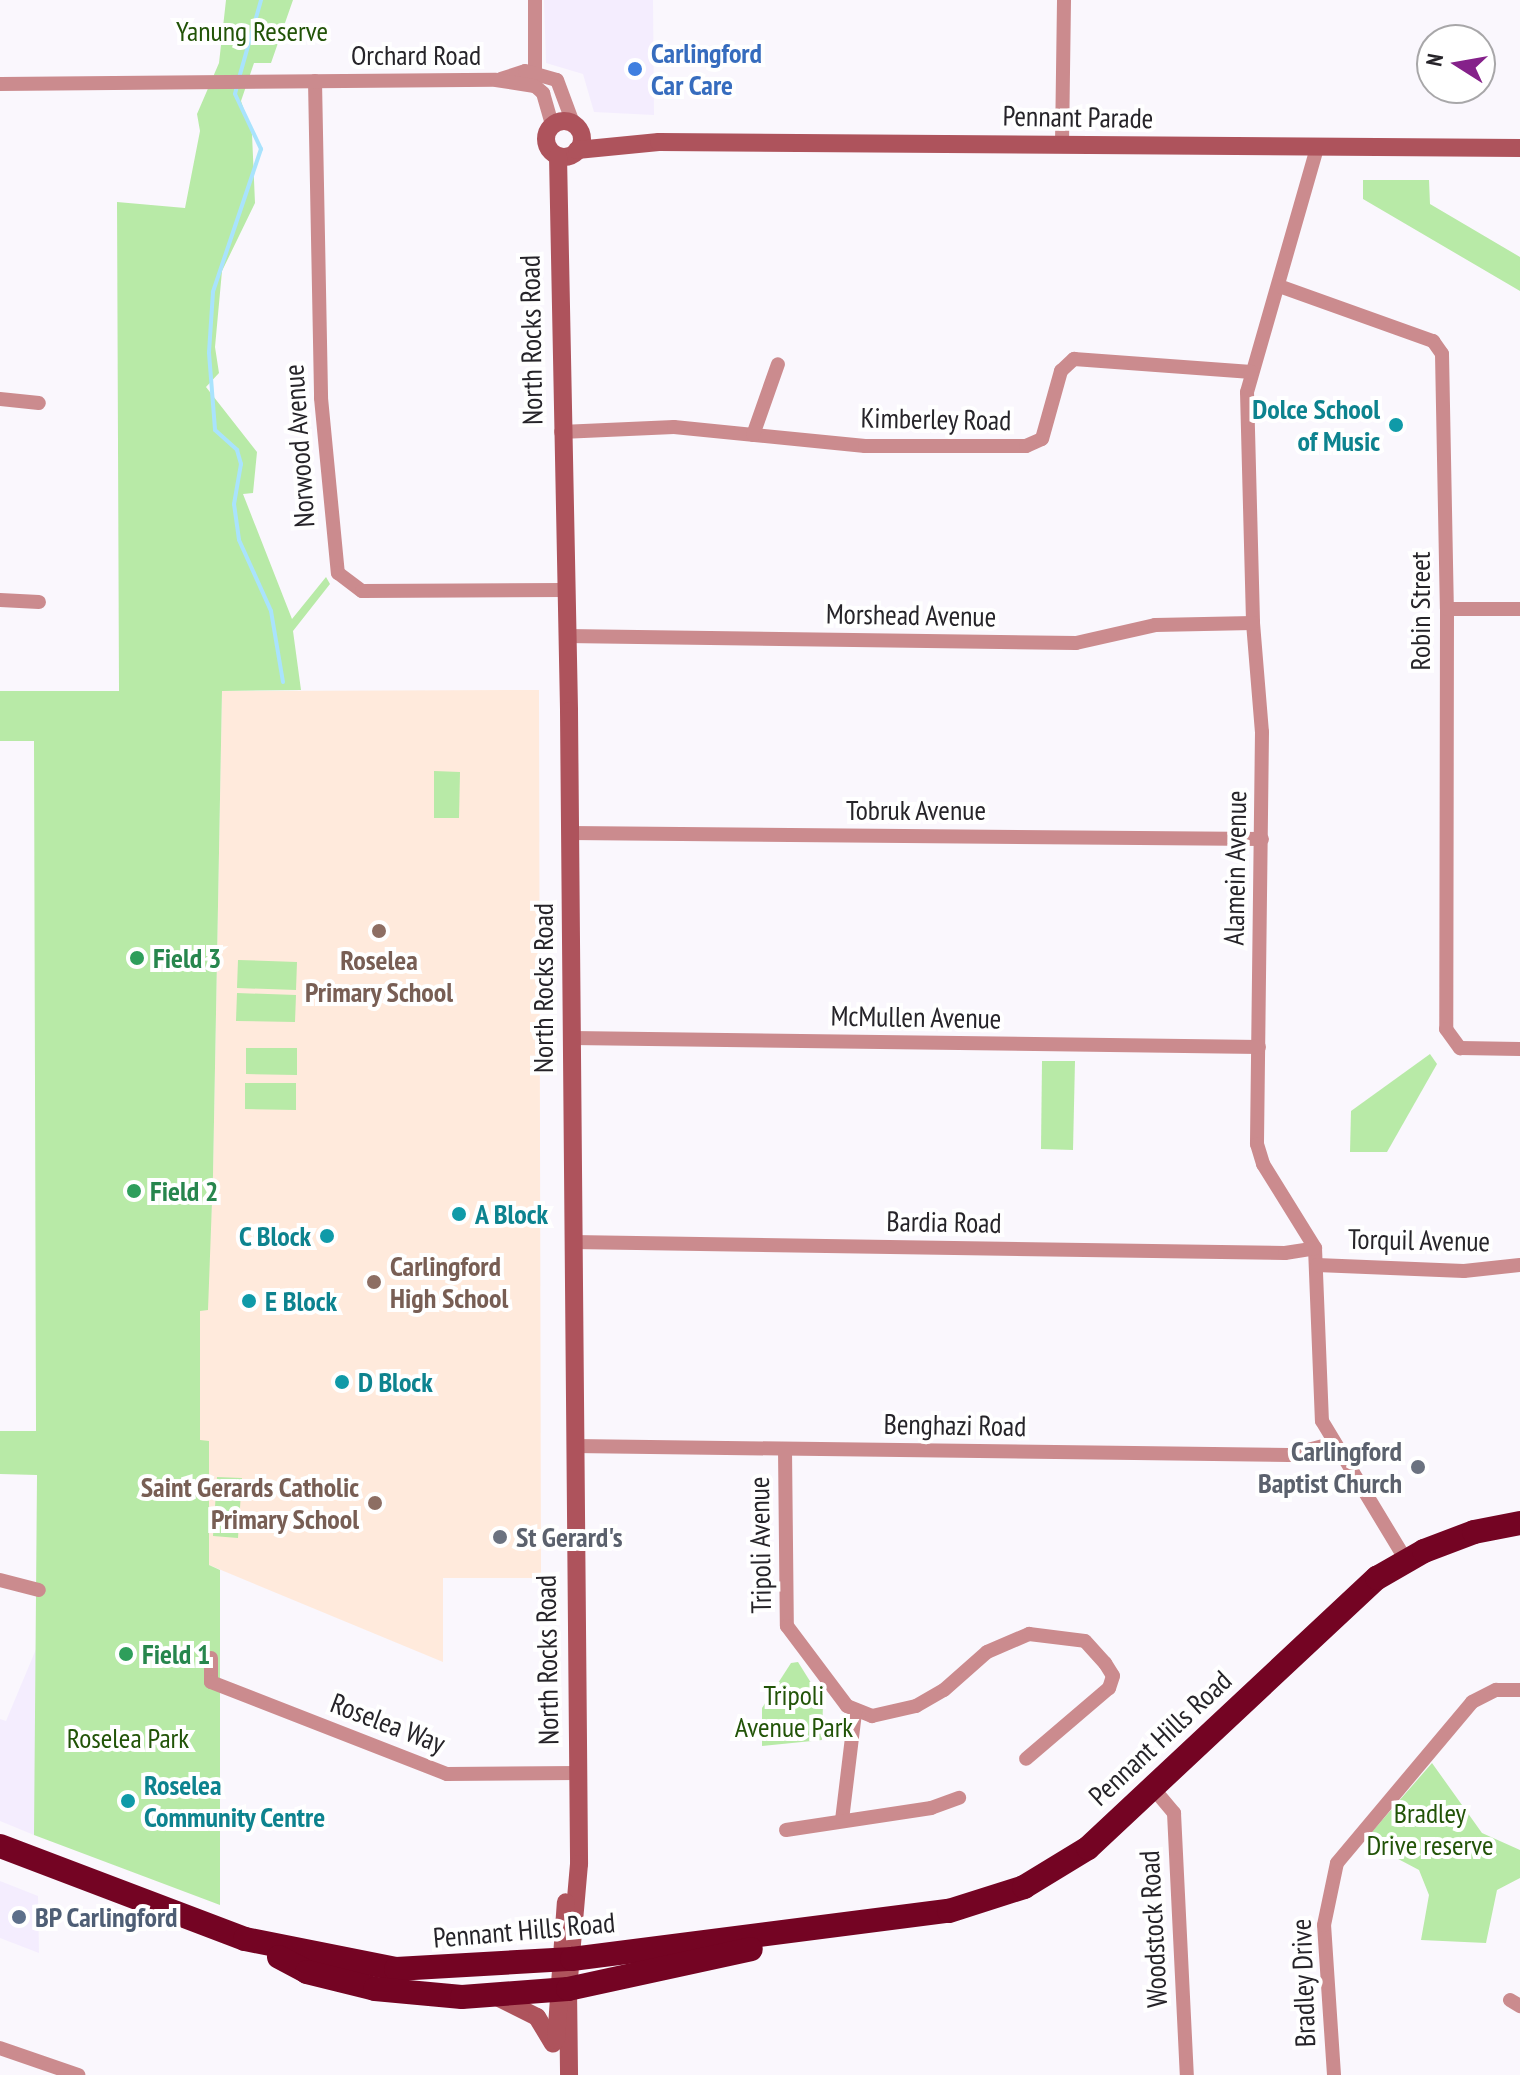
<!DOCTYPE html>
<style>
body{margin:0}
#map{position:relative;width:1520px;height:2075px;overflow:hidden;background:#faf7fd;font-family:"PT Sans Narrow",sans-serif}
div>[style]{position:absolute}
.built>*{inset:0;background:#f4edfe}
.education>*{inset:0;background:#ffeadc}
.green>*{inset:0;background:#b8eaa7}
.stream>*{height:4px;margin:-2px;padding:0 2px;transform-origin:2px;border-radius:2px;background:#a9e3fd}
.street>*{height:14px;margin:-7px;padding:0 7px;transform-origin:7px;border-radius:7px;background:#cb8b8e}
.secondary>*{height:18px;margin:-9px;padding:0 9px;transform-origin:9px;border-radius:9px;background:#ae535c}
.secondary>.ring{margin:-9px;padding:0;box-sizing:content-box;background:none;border:18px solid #ae535c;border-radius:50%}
.highway>*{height:24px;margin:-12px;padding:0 12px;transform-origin:12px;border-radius:12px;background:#740423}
.dots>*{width:22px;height:22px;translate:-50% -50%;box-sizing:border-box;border:4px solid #fff;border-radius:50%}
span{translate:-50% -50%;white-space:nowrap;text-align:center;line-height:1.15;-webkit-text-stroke:8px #fff;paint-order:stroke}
.park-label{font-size:28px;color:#225408}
.shop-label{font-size:28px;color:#366cbe;font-weight:700}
.left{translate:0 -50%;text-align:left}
.street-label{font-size:28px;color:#262429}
.culture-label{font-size:28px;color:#0d838f;font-weight:700}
.right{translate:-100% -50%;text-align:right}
.leisure-label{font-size:28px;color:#27864d;font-weight:700}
.education-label{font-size:28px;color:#785e54;font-weight:700}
.worship-label{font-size:28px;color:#5b616d;font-weight:700}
.service-label{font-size:28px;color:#4e5e75;font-weight:700}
.north{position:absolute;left:1416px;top:24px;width:80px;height:80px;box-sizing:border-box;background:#fff;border:2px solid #a8a7a9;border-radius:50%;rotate:281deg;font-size:22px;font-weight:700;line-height:32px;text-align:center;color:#262429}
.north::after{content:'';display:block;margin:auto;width:28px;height:36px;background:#85218a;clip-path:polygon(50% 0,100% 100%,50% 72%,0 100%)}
</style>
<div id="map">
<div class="built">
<i style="clip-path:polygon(544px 0,653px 0,654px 115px,594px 112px,583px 74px,546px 63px)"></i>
<i style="clip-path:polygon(39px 1642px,34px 1835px,0 1821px,0 1719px,6px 1721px)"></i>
<i style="clip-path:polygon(0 1881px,38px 1896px,39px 1953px,0 1938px)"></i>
</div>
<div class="education">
<i style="clip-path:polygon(539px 690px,541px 1578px,443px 1578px,443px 1662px,209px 1565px,209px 1441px,200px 1441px,200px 1310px,207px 1310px,213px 1175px,222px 691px)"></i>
</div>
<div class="green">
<i style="clip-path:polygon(226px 0,293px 0,271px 63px,254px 63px,241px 101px,252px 134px,255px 203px,222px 271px,215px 347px,219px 373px,206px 387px,257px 452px,253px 493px,243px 494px,292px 619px,326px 577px,330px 584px,293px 631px,301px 690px,222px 691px,213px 1175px,208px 1310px,200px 1311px,200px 1440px,209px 1441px,209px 1565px,220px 1570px,220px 1905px,34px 1835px,37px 1475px,0 1474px,0 1431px,36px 1431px,34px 741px,0 741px,0 691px,119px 691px,117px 202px,185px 208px,200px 131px,197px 114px,219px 63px)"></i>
<i style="clip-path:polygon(1363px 180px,1429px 180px,1430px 204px,1520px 257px,1520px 291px,1363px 199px)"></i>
<i style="clip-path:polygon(434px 771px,460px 772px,459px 818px,434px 818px)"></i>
<i style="clip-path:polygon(238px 960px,297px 962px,296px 990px,237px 988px)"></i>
<i style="clip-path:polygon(237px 993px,296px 995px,295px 1022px,236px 1021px)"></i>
<i style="clip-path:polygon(246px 1048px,297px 1048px,297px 1075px,246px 1074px)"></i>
<i style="clip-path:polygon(1430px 1054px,1437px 1064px,1387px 1152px,1350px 1152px,1351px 1111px)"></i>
<i style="clip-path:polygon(1042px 1061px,1075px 1061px,1073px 1150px,1041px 1149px)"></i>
<i style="clip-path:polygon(245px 1083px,296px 1083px,296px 1110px,245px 1109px)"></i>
<i style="clip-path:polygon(217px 1477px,242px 1478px,238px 1538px,213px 1536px)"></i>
<i style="clip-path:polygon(798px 1662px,823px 1702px,822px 1740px,762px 1746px,762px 1708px,791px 1663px)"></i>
<i style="clip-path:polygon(1432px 1763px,1482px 1833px,1520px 1850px,1520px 1878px,1497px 1890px,1486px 1943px,1421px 1940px,1429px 1895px,1419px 1870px,1364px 1841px)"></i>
</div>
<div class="stream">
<i style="left:239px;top:78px;width:81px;rotate:-74.2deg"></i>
<i style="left:237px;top:86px;width:8px;rotate:104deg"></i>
<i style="left:235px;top:94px;width:61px;rotate:64.7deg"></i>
<i style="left:261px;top:149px;width:151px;rotate:108.6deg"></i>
<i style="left:213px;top:292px;width:61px;rotate:93.8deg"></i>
<i style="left:209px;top:353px;width:77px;rotate:85.5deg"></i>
<i style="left:215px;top:430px;width:30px;rotate:42deg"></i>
<i style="left:237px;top:450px;width:15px;rotate:74deg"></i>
<i style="left:241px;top:464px;width:41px;rotate:99.9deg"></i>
<i style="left:234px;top:504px;width:36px;rotate:82deg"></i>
<i style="left:239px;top:540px;width:78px;rotate:65.7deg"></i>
<i style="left:271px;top:611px;width:72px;rotate:80.4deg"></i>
</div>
<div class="street">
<i style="left:535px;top:0;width:86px;rotate:90deg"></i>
<i style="left:535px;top:86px;width:11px;rotate:41deg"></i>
<i style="left:543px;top:93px;width:33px;rotate:74deg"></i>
<i style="left:501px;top:79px;width:25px;rotate:-18deg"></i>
<i style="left:525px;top:71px;width:33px;rotate:16deg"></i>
<i style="left:557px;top:80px;width:46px;rotate:69.6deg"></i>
<i style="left:315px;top:81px;width:317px;rotate:88.9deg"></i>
<i style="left:321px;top:398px;width:176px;rotate:84.5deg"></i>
<i style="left:338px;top:573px;width:30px;rotate:37deg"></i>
<i style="left:362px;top:591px;width:202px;rotate:-0.3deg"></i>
<i style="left:0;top:84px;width:496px;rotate:-0.5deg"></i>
<i style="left:496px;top:80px;width:39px;rotate:9deg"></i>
<i style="left:1062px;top:144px;width:144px;rotate:-89.2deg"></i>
<i style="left:1317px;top:148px;width:254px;rotate:106deg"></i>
<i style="left:1247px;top:392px;width:231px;rotate:88.5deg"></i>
<i style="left:1253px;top:623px;width:109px;rotate:85.3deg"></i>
<i style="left:1262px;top:732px;width:412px;rotate:90.7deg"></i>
<i style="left:1257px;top:1144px;width:21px;rotate:73deg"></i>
<i style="left:1263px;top:1164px;width:99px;rotate:58.2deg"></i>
<i style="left:1315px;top:1248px;width:173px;rotate:87.7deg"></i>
<i style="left:1322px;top:1421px;width:162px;rotate:58.9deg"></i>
<i style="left:1279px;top:286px;width:164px;rotate:19.7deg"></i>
<i style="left:1433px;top:341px;width:16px;rotate:55deg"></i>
<i style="left:1442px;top:354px;width:255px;rotate:88.9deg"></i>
<i style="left:1447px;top:609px;width:420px;rotate:90.1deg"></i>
<i style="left:1446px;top:1029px;width:24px;rotate:54deg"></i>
<i style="left:1460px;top:1048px;width:60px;rotate:1deg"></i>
<i style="left:0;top:399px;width:39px;rotate:6deg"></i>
<i style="left:561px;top:432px;width:113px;rotate:-2.5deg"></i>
<i style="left:674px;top:427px;width:192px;rotate:5.7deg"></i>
<i style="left:865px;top:446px;width:161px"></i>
<i style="left:1026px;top:446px;width:17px;rotate:-24deg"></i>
<i style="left:1042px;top:439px;width:71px;rotate:-74.4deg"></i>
<i style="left:1061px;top:371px;width:18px;rotate:-43deg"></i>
<i style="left:1074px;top:359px;width:178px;rotate:4.2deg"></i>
<i style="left:753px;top:435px;width:75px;rotate:-70.6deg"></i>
<i style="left:0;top:600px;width:39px;rotate:3deg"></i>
<i style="left:1447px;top:609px;width:73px"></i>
<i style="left:566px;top:636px;width:510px;rotate:0.79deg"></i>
<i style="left:1076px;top:643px;width:81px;rotate:-12.8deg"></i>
<i style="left:1155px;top:625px;width:98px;rotate:-1.2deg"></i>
<i style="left:570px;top:833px;width:692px;rotate:0.5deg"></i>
<i style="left:572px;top:1038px;width:687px;rotate:0.75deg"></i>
<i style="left:573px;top:1242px;width:712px;rotate:0.89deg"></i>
<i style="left:1285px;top:1253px;width:30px;rotate:-9deg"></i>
<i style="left:1317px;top:1265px;width:147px;rotate:2.3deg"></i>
<i style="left:1464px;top:1271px;width:56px;rotate:-6.1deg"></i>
<i style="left:574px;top:1446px;width:715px;rotate:0.72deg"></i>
<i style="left:1289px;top:1455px;width:47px;rotate:-14.9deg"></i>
<i style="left:785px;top:1449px;width:177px;rotate:89.4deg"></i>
<i style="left:787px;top:1626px;width:100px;rotate:53.1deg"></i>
<i style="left:847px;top:1706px;width:27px;rotate:22deg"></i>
<i style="left:872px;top:1716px;width:45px;rotate:-12.8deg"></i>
<i style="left:916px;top:1706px;width:32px;rotate:-30deg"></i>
<i style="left:944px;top:1690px;width:57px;rotate:-41.5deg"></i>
<i style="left:987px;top:1652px;width:46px;rotate:-23.2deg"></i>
<i style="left:1029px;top:1634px;width:56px;rotate:7.1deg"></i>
<i style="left:1085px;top:1641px;width:30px;rotate:48deg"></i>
<i style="left:1105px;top:1663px;width:15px;rotate:58deg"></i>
<i style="left:1113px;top:1676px;width:13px;rotate:108deg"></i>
<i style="left:1109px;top:1688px;width:109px;rotate:139.5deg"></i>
<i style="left:0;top:1580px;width:40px;rotate:14.4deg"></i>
<i style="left:211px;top:1658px;width:24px;rotate:90deg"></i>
<i style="left:211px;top:1682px;width:253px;rotate:21.3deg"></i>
<i style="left:447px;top:1774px;width:130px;rotate:-0.4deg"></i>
<i style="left:1153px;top:1788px;width:33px;rotate:50deg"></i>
<i style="left:1174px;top:1813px;width:262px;rotate:87.2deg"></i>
<i style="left:842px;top:1820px;width:109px;rotate:-83.1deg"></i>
<i style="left:786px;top:1830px;width:147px;rotate:-8.6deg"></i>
<i style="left:931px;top:1808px;width:30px;rotate:-20deg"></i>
<i style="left:1510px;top:2000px;width:12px;rotate:31deg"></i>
<i style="left:0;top:2048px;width:83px;rotate:19.1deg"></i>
<i style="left:1334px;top:2075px;width:150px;rotate:-93.8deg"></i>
<i style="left:1324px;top:1925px;width:63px;rotate:-78.2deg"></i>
<i style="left:1337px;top:1863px;width:210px;rotate:-50deg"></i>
<i style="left:1472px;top:1702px;width:27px;rotate:-27deg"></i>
<i style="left:1496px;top:1690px;width:24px"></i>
</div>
<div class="secondary">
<i class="ring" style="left:546px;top:121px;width:18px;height:18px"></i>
<i style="left:577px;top:150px;width:82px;rotate:-5.6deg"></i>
<i style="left:659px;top:142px;width:861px;rotate:0.4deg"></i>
<i style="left:558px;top:156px;width:555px;rotate:88.86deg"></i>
<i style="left:569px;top:711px;width:1153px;rotate:89.5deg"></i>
<i style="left:579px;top:1864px;width:125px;rotate:95deg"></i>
<i style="left:568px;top:1989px;width:86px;rotate:89.3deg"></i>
<i style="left:495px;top:1996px;width:47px;rotate:26.6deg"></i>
<i style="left:537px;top:2017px;width:31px;rotate:59deg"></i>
<i style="left:556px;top:2040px;width:138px;rotate:-85.9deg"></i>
</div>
<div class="highway">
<i style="left:0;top:1846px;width:262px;rotate:20.8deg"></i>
<i style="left:245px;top:1939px;width:154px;rotate:11.2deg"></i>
<i style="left:396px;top:1969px;width:176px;rotate:-3.3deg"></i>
<i style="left:572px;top:1959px;width:380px;rotate:-7.3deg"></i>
<i style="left:949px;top:1911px;width:79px;rotate:-17.7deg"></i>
<i style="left:1024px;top:1887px;width:75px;rotate:-31.4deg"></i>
<i style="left:1088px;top:1848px;width:396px;rotate:-43.1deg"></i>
<i style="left:1377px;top:1578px;width:54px;rotate:-29.9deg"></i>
<i style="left:1424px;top:1551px;width:53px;rotate:-20.8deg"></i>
<i style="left:1474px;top:1532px;width:47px;rotate:-11.1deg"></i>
<i style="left:279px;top:1957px;width:32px;rotate:28deg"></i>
<i style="left:307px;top:1972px;width:70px;rotate:14deg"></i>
<i style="left:375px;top:1989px;width:87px;rotate:5.3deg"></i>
<i style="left:462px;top:1997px;width:106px;rotate:-4.3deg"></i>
<i style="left:568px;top:1989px;width:187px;rotate:-12.3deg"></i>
</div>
<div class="dots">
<i style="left:635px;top:69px;background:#3f7fe0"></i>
<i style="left:1396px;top:425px;background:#0f9aa8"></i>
<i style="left:379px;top:931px;background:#8d6e63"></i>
<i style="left:137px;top:958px;background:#2e9e5b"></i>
<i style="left:134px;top:1191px;background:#2e9e5b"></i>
<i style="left:459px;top:1214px;background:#0f9aa8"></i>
<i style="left:327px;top:1236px;background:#0f9aa8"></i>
<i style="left:374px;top:1282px;background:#8d6e63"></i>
<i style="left:249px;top:1301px;background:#0f9aa8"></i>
<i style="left:342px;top:1382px;background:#0f9aa8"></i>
<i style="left:1418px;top:1467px;background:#6b7280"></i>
<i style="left:375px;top:1503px;background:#8d6e63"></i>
<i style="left:500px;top:1537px;background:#6b7280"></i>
<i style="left:126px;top:1654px;background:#2e9e5b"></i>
<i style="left:128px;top:1801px;background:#0f9aa8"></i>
<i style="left:19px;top:1917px;background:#5c6f8a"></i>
</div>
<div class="park-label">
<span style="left:252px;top:31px">Yanung Reserve</span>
<span style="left:794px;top:1711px">Tripoli<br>Avenue Park</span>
<span style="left:128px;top:1738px">Roselea Park</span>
<span style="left:1430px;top:1829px">Bradley<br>Drive reserve</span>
</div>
<div class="shop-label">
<span class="left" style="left:651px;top:69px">Carlingford<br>Car Care</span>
</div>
<div class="street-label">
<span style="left:416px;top:55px">Orchard Road</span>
<span style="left:1078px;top:117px;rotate:1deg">Pennant Parade</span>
<span style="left:531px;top:340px;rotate:-91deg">North Rocks Road</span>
<span style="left:936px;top:419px;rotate:1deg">Kimberley Road</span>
<span style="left:299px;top:446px;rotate:-94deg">Norwood Avenue</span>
<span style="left:1420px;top:611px;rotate:-90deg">Robin Street</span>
<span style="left:911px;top:615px;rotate:1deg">Morshead Avenue</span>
<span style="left:916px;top:810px">Tobruk Avenue</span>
<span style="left:1235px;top:868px;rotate:-89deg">Alamein Avenue</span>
<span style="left:543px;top:988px;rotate:-90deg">North Rocks Road</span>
<span style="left:916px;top:1017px;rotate:1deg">McMullen Avenue</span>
<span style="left:944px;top:1222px;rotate:1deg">Bardia Road</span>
<span style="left:1419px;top:1240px;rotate:1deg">Torquil Avenue</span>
<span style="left:955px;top:1425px;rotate:1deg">Benghazi Road</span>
<span style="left:760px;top:1545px;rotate:-91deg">Tripoli Avenue</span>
<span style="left:547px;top:1660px;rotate:-91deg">North Rocks Road</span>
<span style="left:388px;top:1723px;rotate:21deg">Roselea Way</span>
<span style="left:1160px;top:1738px;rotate:-43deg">Pennant Hills Road</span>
<span style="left:1153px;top:1929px;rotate:-93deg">Woodstock Road</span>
<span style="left:524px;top:1930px;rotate:-5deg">Pennant Hills Road</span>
<span style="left:1303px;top:1983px;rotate:-92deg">Bradley Drive</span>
</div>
<div class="culture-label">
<span class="right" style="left:1380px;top:425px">Dolce School<br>of Music</span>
<span class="left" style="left:475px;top:1214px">A Block</span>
<span class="right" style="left:311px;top:1236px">C Block</span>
<span class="left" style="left:265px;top:1301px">E Block</span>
<span class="left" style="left:358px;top:1382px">D Block</span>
<span class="left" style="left:144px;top:1801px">Roselea<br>Community Centre</span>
</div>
<div class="leisure-label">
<span class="left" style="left:153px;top:958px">Field 3</span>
<span class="left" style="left:150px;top:1191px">Field 2</span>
<span class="left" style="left:142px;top:1654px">Field 1</span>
</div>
<div class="education-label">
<span style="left:379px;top:976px">Roselea<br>Primary School</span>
<span class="left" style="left:390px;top:1282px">Carlingford<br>High School</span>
<span class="right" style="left:359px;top:1503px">Saint Gerards Catholic<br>Primary School</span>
</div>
<div class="worship-label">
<span class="right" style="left:1402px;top:1467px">Carlingford<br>Baptist Church</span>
<span class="left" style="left:516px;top:1537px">St Gerard's</span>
</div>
<div class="service-label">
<span class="left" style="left:35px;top:1917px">BP Carlingford</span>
</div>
<div class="north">N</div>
</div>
